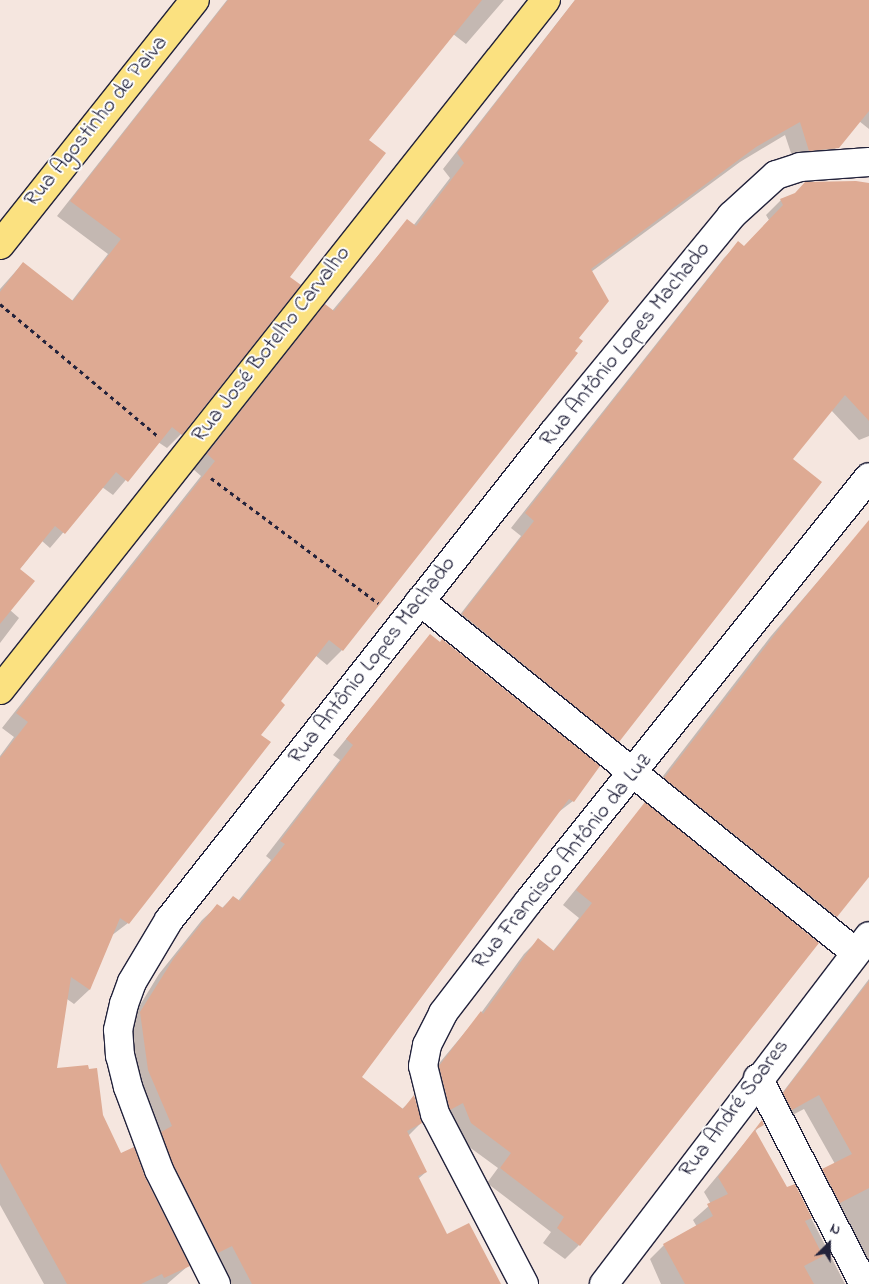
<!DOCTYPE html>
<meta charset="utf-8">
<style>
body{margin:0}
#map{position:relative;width:869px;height:1284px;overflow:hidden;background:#f5e6df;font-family:"Indie Flower",sans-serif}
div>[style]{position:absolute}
.shadow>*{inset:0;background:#0003}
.building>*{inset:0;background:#deaa93}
.path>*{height:3px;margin-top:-1.5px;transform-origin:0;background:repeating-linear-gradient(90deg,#22223b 0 4px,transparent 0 8px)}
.roads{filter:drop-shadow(1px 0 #22223b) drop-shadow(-1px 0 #22223b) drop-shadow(0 1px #22223b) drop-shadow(0 -1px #22223b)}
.minor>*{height:28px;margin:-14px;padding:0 14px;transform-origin:14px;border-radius:14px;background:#fff}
.major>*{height:28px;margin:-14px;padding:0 14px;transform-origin:14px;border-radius:14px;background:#fbe180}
span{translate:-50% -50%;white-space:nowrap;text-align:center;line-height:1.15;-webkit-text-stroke:4px #fff;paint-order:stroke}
.street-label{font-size:22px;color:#22223b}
.north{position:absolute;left:804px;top:1219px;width:50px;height:50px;-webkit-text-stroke:4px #fff;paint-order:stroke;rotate:23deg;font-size:14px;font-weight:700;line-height:20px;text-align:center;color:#22223b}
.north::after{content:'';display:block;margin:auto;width:18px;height:22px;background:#22223b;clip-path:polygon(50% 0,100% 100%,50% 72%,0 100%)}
</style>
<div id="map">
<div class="shadow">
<i style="clip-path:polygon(227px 0,504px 0,466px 44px,453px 34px,367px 140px,289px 277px,181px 434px,167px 448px,158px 442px,113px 495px,102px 487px,50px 548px,42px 541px,19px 570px,10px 610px,19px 618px,0 643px,0 289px,23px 263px,71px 302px,108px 254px,57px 216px)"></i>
<i style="clip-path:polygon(575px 0,869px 0,869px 129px,859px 121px,823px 163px,795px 165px,785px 135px,740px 162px,591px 272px,573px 351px,576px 354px,342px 650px,327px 665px,315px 655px,279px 702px,260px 735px,270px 742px,128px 923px,111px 936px,89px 990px,74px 1004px,67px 999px,56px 1070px,102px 1115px,121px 1155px,144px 1177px,188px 1266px,167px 1284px,44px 1284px,0 1205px,0 756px,14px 737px,2px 728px,201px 476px,193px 469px,311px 320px,326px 306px,332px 311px,407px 221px,413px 226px,450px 178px,443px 169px)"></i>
<i style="clip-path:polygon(869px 183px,869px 436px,859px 440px,831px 410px,791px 460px,618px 741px,604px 755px,448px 630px,521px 536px,511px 528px,724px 258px,739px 243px,744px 247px,769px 220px,766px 215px,781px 200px)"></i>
<i style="clip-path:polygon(869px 522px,869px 862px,865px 881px,821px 931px,650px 793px,771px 636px)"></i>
<i style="clip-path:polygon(430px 636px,573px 801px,556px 814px,361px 1077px,402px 1109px,414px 1098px,421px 1123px,408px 1136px,426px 1172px,418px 1179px,447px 1236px,499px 1284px,230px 1284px,217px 1260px,159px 1179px,126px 1028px,159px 974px,202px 920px,217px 906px,221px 909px,233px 897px,238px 901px,271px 860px,266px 856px,340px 760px,333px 755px)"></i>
<i style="clip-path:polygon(645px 804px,579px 1245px,565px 1259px,543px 1243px,551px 1232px,487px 1183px,498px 1168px,457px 1138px,426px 1079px,481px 1013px,524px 954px,538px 940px,553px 951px,579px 918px,563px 905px)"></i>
<i style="clip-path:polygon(869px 979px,869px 1284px,809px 1185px,835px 1164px,804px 1109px,777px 1123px,770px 1109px)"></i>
<i style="clip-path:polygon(762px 1122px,755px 1132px,787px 1189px,794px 1185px,845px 1284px,661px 1284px,650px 1259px,664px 1245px,697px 1227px,693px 1220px,711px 1204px,704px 1192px)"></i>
</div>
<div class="building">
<i style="clip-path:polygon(228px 0,482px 0,369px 140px,386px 153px,290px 277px,301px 285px,182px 435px,172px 427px,128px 482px,116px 472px,65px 534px,55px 526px,20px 569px,35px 581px,0 624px,0 292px,23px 262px,73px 301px,121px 239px,70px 201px)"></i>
<i style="clip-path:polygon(575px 0,869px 0,869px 111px,839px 148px,809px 151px,800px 122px,756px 147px,591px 269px,609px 301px,579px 338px,583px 341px,575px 351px,578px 353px,343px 651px,329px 640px,281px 701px,285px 705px,261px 735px,271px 742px,129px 924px,120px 918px,90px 990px,71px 977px,57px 1068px,88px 1065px,89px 1069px,97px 1068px,103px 1115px,121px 1153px,134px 1147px,145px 1177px,190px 1266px,164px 1278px,162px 1274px,141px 1284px,67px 1284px,0 1163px,0 758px,28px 722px,16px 713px,215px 461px,207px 454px,325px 304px,334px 311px,407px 219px,416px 226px,464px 163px,457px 153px)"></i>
<i style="clip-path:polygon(856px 181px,869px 183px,869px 421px,845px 395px,793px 459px,822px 482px,619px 742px,462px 614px,534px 521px,525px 513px,738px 241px,744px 246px,783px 205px,780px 199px,795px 193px,805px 182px)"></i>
<i style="clip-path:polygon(869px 520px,869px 877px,837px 917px,664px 778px,786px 620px)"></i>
<i style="clip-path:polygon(430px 634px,440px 642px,442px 639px,600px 766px,574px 802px,569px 799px,362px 1077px,403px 1109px,414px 1095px,422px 1123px,407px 1131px,427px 1172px,418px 1176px,447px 1234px,469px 1223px,501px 1284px,252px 1284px,232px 1246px,218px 1253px,173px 1164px,161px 1132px,172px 1126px,148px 1070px,140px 1012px,174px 958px,217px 904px,223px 908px,233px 896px,240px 901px,285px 844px,280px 841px,353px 745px,346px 739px)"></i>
<i style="clip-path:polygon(645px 802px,819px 943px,580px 1246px,557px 1228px,564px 1217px,500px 1168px,511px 1153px,471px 1123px,463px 1103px,450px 1110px,439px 1066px,481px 1011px,483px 1014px,538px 938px,554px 951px,592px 903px,576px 890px)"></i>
<i style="clip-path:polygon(869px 981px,869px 1188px,840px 1203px,822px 1169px,852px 1154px,819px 1095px,792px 1110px,783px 1093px)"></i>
<i style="clip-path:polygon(762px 1120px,764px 1125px,755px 1130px,787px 1187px,795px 1184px,812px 1218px,805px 1221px,823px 1256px,804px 1266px,814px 1284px,685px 1284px,663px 1244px,713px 1216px,707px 1204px,728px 1194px,718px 1177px)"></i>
</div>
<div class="path">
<i style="left:0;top:304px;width:207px;rotate:39.9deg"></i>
<i style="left:211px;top:478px;width:209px;rotate:36.8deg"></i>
</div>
<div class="roads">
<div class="minor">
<i style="left:420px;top:601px;width:559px;rotate:38.9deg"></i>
<i style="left:758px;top:1078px;width:232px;rotate:62.8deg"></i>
<i style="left:216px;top:1284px;width:127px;rotate:-116.6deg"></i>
<i style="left:159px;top:1170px;width:89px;rotate:-110.5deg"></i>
<i style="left:128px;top:1087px;width:32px;rotate:-104deg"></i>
<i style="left:120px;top:1056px;width:26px;rotate:-94deg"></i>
<i style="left:118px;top:1030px;width:27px;rotate:-77deg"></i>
<i style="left:124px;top:1004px;width:23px;rotate:-70deg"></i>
<i style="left:132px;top:982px;width:72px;rotate:-59.2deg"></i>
<i style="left:169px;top:920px;width:620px;rotate:-51.74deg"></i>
<i style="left:553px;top:433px;width:281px;rotate:-50.6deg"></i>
<i style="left:731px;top:216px;width:61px;rotate:-42.3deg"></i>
<i style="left:776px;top:175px;width:25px;rotate:-18deg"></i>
<i style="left:800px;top:167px;width:69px;rotate:-4.1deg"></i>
<i style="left:524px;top:1284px;width:192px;rotate:-117.6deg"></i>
<i style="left:435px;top:1114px;width:49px;rotate:-104deg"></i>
<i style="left:423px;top:1066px;width:21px;rotate:-79deg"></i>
<i style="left:427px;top:1045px;width:36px;rotate:-63deg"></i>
<i style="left:443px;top:1013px;width:141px;rotate:-52.5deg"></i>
<i style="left:529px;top:901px;width:543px;rotate:-51.27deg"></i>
<i style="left:604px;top:1284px;width:437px;rotate:-52.7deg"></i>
</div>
<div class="major">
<i style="left:0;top:245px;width:313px;rotate:-51.5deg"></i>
<i style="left:0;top:690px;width:880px;rotate:-51.65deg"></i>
</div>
</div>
<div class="street-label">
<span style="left:97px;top:122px;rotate:-51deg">Rua Agostinho de Paiva</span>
<span style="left:272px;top:345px;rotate:-52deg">Rua José Botelho Carvalho</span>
<span style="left:626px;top:345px;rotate:-51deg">Rua Antônio Lopes Machado</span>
<span style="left:373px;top:661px;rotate:-52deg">Rua Antônio Lopes Machado</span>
<span style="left:563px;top:862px;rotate:-51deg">Rua Francisco Antônio da Luz</span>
<span style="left:735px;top:1109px;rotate:-53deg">Rua André Soares</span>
</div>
<div class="north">N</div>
</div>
